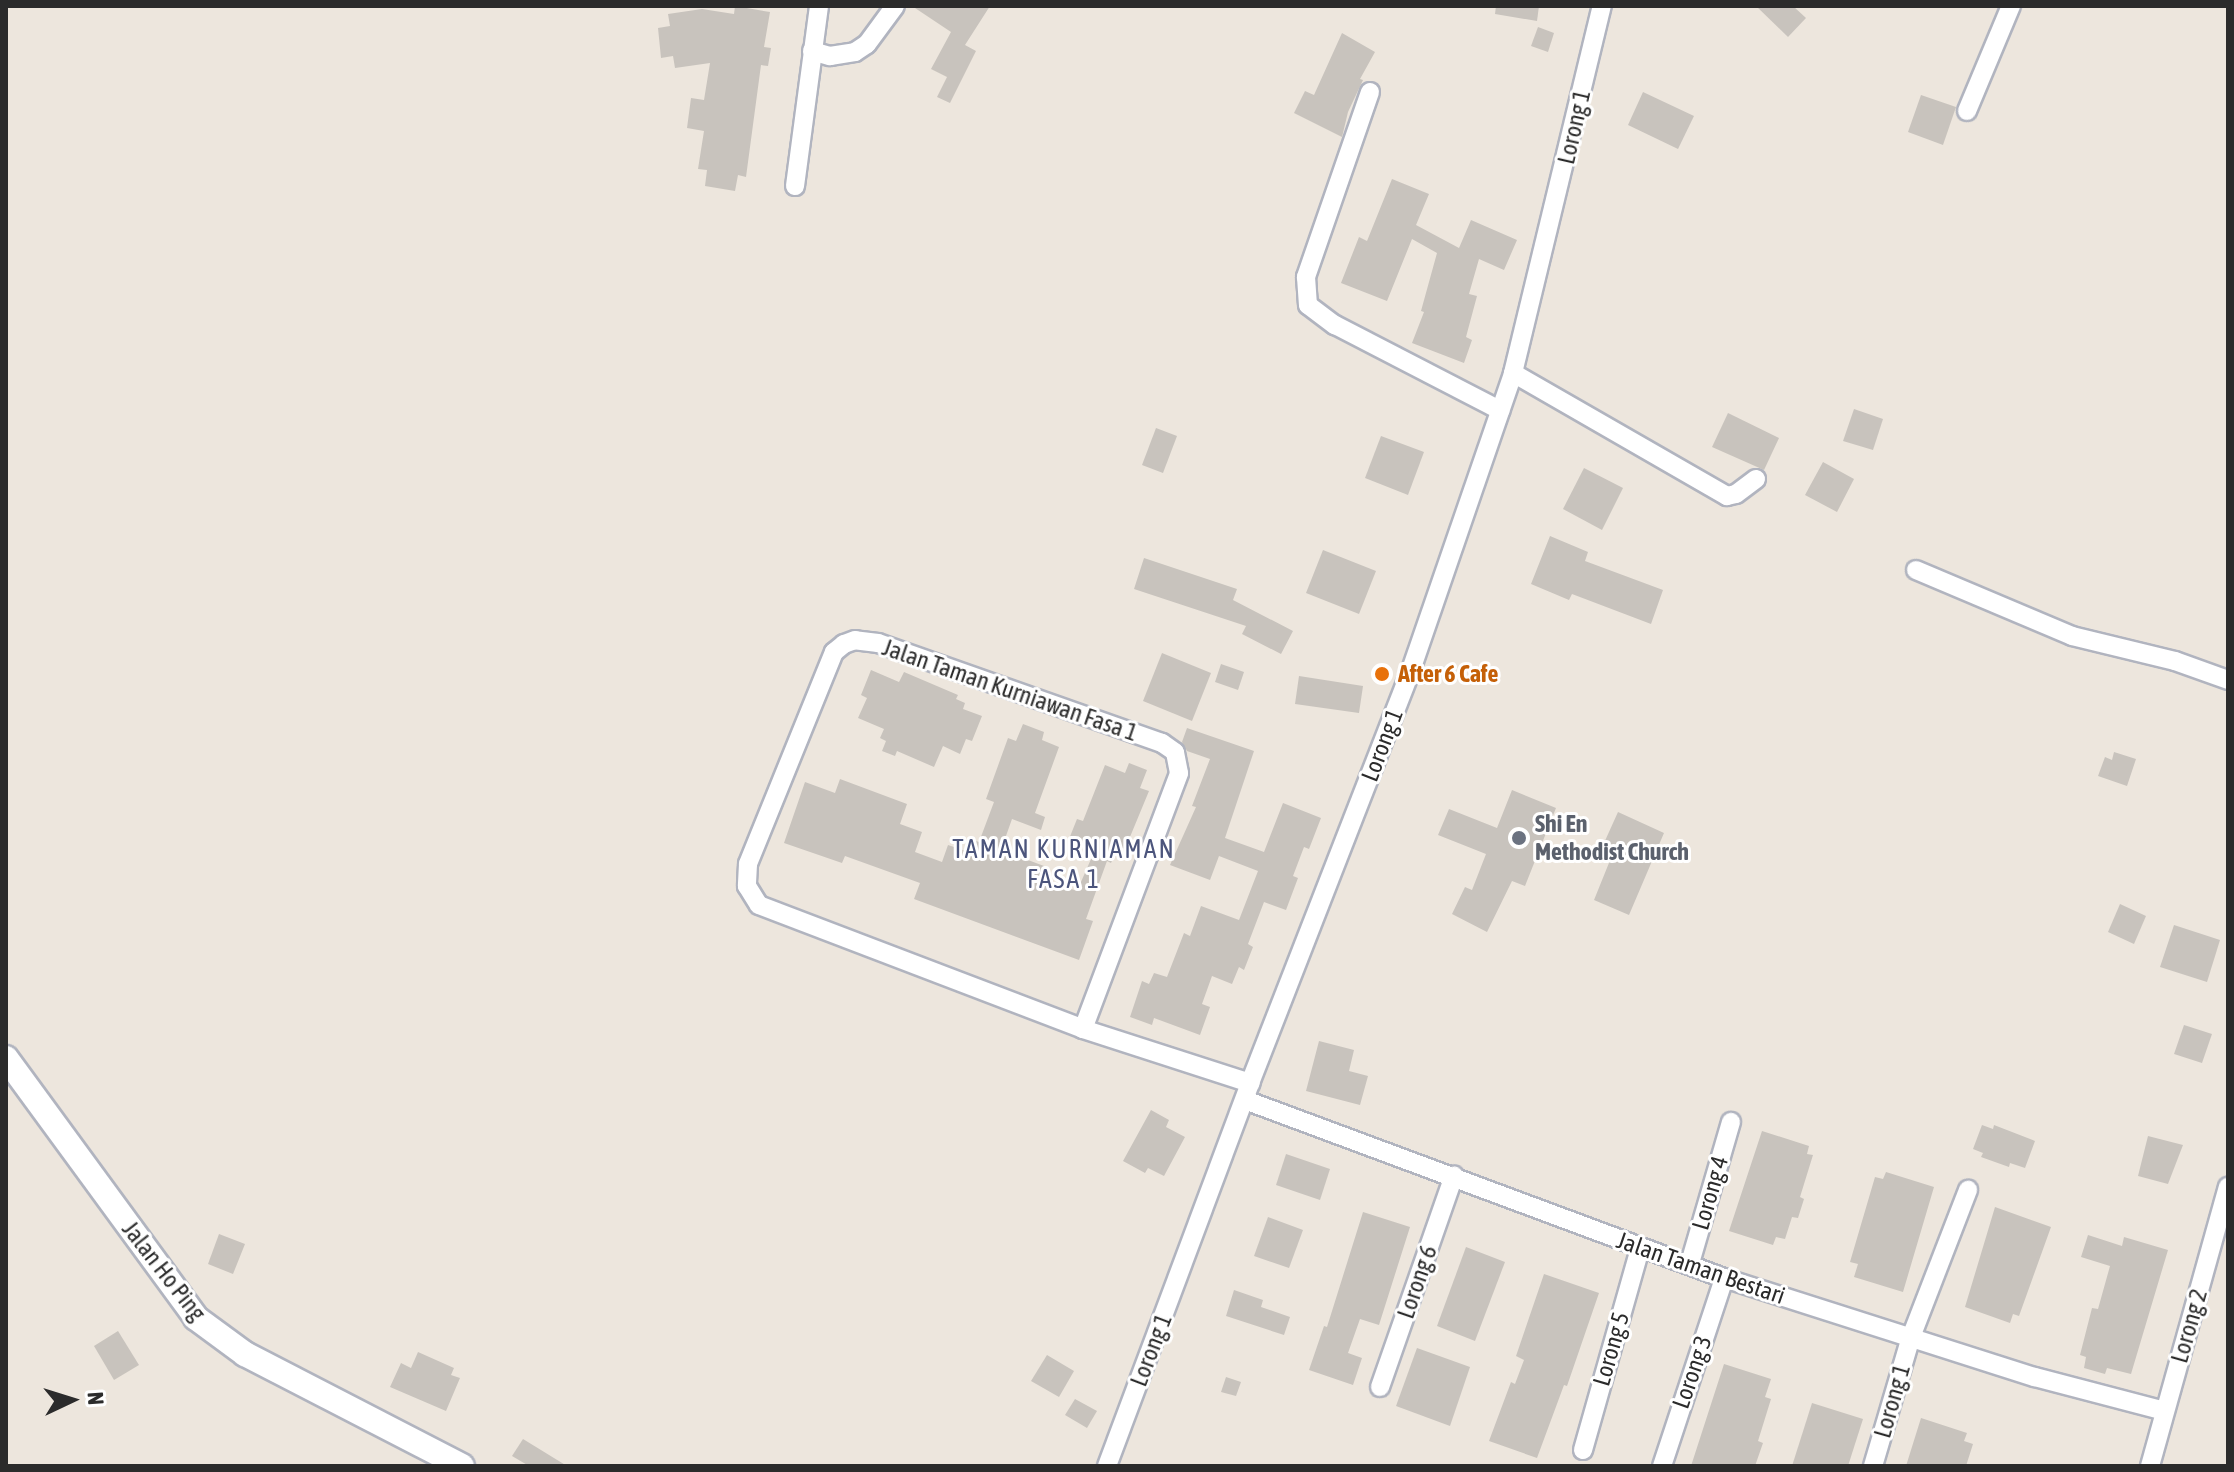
<!DOCTYPE html>
<style>
body{margin:0}
#map{position:relative;width:2234px;height:1472px;overflow:hidden;background:#ede6dd;font-family:"Asap Condensed",sans-serif}
div>[style]{position:absolute}
.building>*{inset:0;background:#c8c3bd}
.roads{filter:drop-shadow(2px 0 #b1b4bf) drop-shadow(-2px 0 #b1b4bf) drop-shadow(0 2px #b1b4bf) drop-shadow(0 -2px #b1b4bf)}
.minor>*{height:18px;margin:-9px;padding:0 9px;transform-origin:9px;border-radius:9px;background:#fff}
.tertiary>*{height:24px;margin:-12px;padding:0 12px;transform-origin:12px;border-radius:12px;background:#fff}
.dots>*{width:22px;height:22px;translate:-50% -50%;box-sizing:border-box;border:4px solid #fff;border-radius:50%}
span{translate:-50% -50%;white-space:nowrap;text-align:center;line-height:1.15;-webkit-text-stroke:6px #fff;paint-order:stroke}
.street-label{font-size:24px;color:#2b2b2b}
.food-label{font-size:24px;color:#c56008;font-weight:700}
.left{translate:0 -50%;text-align:left}
.worship-label{font-size:24px;color:#5b616d;font-weight:700}
.neighbourhood-label{font-size:26px;color:#4c557c;letter-spacing:2px}
.frame{position:absolute;inset:0;border:8px solid #2b2b2b;pointer-events:none}
.north{position:absolute;left:32px;top:1360px;width:80px;height:80px;-webkit-text-stroke:6px #fff;paint-order:stroke;rotate:86deg;font-size:22px;font-weight:700;line-height:32px;text-align:center;color:#2b2b2b}
.north::after{content:'';display:block;margin:auto;width:28px;height:36px;background:#2b2b2b;clip-path:polygon(50% 0,100% 100%,50% 72%,0 100%)}
</style>
<div id="map">
<div class="building">
<i style="clip-path:polygon(735px 6px,770px 12px,764px 47px,771px 48px,768px 66px,761px 65px,746px 177px,738px 175px,735px 191px,705px 186px,707px 170px,698px 169px,704px 131px,687px 128px,691px 98px,704px 100px,710px 63px,675px 68px,673px 56px,661px 58px,658px 28px,670px 26px,668px 14px,702px 9px,734px 14px)"></i>
<i style="clip-path:polygon(912px 6px,990px 6px,965px 45px,976px 51px,950px 103px,937px 97px,947px 77px,931px 69px,951px 32px)"></i>
<i style="clip-path:polygon(1496px 6px,1539px 6px,1537px 21px,1495px 14px)"></i>
<i style="clip-path:polygon(1756px 6px,1793px 6px,1806px 18px,1788px 37px)"></i>
<i style="clip-path:polygon(1538px 27px,1554px 33px,1548px 52px,1531px 46px)"></i>
<i style="clip-path:polygon(1342px 33px,1375px 52px,1360px 79px,1363px 80px,1348px 112px,1342px 137px,1294px 113px,1305px 91px,1314px 95px)"></i>
<i style="clip-path:polygon(1643px 92px,1694px 116px,1678px 149px,1628px 125px)"></i>
<i style="clip-path:polygon(1921px 95px,1956px 107px,1943px 145px,1908px 132px)"></i>
<i style="clip-path:polygon(1392px 179px,1429px 194px,1416px 225px,1459px 248px,1471px 220px,1517px 240px,1504px 270px,1479px 259px,1469px 294px,1477px 296px,1466px 337px,1472px 340px,1464px 363px,1412px 343px,1424px 312px,1421px 311px,1437px 253px,1412px 239px,1387px 301px,1341px 283px,1359px 237px,1367px 241px)"></i>
<i style="clip-path:polygon(1854px 409px,1883px 419px,1873px 450px,1843px 441px)"></i>
<i style="clip-path:polygon(1728px 413px,1779px 438px,1764px 470px,1712px 447px)"></i>
<i style="clip-path:polygon(1156px 428px,1177px 436px,1163px 473px,1142px 465px)"></i>
<i style="clip-path:polygon(1381px 436px,1424px 452px,1408px 495px,1365px 478px)"></i>
<i style="clip-path:polygon(1823px 462px,1854px 479px,1837px 512px,1805px 495px)"></i>
<i style="clip-path:polygon(1584px 468px,1623px 488px,1602px 530px,1563px 509px)"></i>
<i style="clip-path:polygon(1550px 536px,1588px 552px,1585px 561px,1663px 590px,1651px 624px,1572px 594px,1569px 600px,1531px 584px)"></i>
<i style="clip-path:polygon(1323px 550px,1376px 571px,1359px 614px,1306px 593px)"></i>
<i style="clip-path:polygon(1144px 558px,1237px 589px,1233px 600px,1293px 631px,1281px 654px,1242px 634px,1246px 626px,1134px 589px)"></i>
<i style="clip-path:polygon(1162px 653px,1211px 673px,1192px 721px,1143px 701px)"></i>
<i style="clip-path:polygon(1221px 664px,1244px 672px,1238px 690px,1215px 682px)"></i>
<i style="clip-path:polygon(871px 670px,899px 682px,904px 672px,958px 695px,956px 699px,965px 703px,963px 709px,982px 716px,972px 741px,966px 739px,960px 754px,943px 746px,934px 767px,897px 751px,895px 756px,882px 751px,886px 741px,880px 738px,884px 729px,858px 718px,867px 698px,861px 695px)"></i>
<i style="clip-path:polygon(1299px 676px,1363px 686px,1359px 713px,1295px 704px)"></i>
<i style="clip-path:polygon(1023px 724px,1044px 732px,1042px 740px,1059px 747px,1035px 813px,1045px 817px,1041px 830px,1012px 819px,1001px 850px,1044px 866px,1040px 878px,1077px 891px,1095px 850px,1069px 839px,1077px 819px,1083px 821px,1105px 765px,1125px 773px,1129px 763px,1147px 770px,1140px 788px,1149px 791px,1125px 849px,1118px 846px,1111px 863px,1107px 861px,1086px 919px,1093px 921px,1079px 960px,914px 899px,920px 883px,845px 856px,842px 863px,784px 843px,805px 782px,835px 793px,840px 779px,907px 804px,900px 824px,922px 832px,915px 852px,942px 862px,948px 845px,969px 852px,973px 840px,979px 842px,994px 802px,986px 799px,1008px 738px,1016px 741px)"></i>
<i style="clip-path:polygon(1187px 728px,1254px 751px,1225px 838px,1264px 852px,1283px 803px,1321px 818px,1309px 849px,1304px 847px,1293px 876px,1298px 878px,1286px 910px,1264px 902px,1248px 944px,1253px 947px,1244px 970px,1239px 967px,1232px 984px,1212px 976px,1202px 1004px,1210px 1007px,1200px 1035px,1154px 1018px,1152px 1025px,1130px 1017px,1142px 981px,1149px 984px,1154px 973px,1167px 977px,1184px 933px,1190px 936px,1201px 906px,1239px 920px,1258px 871px,1219px 856px,1210px 880px,1170px 865px,1196px 807px,1192px 806px,1210px 759px,1187px 751px,1182px 742px)"></i>
<i style="clip-path:polygon(2114px 752px,2136px 759px,2127px 786px,2098px 776px,2105px 757px,2112px 760px)"></i>
<i style="clip-path:polygon(1512px 790px,1556px 808px,1525px 886px,1512px 881px,1487px 932px,1452px 914px,1465px 887px,1472px 890px,1486px 854px,1438px 835px,1449px 809px,1497px 828px)"></i>
<i style="clip-path:polygon(1618px 812px,1664px 833px,1629px 915px,1594px 900px,1615px 848px,1604px 843px)"></i>
<i style="clip-path:polygon(2120px 904px,2146px 916px,2134px 944px,2108px 932px)"></i>
<i style="clip-path:polygon(2174px 925px,2220px 940px,2207px 982px,2160px 967px)"></i>
<i style="clip-path:polygon(2184px 1025px,2212px 1034px,2202px 1063px,2174px 1054px)"></i>
<i style="clip-path:polygon(1319px 1041px,1354px 1050px,1349px 1071px,1368px 1076px,1360px 1105px,1306px 1091px)"></i>
<i style="clip-path:polygon(1151px 1110px,1169px 1120px,1166px 1127px,1185px 1137px,1164px 1176px,1148px 1168px,1145px 1173px,1123px 1161px)"></i>
<i style="clip-path:polygon(1982px 1125px,1993px 1129px,1994px 1125px,2035px 1141px,2025px 1168px,2010px 1163px,2009px 1167px,1981px 1157px,1983px 1153px,1973px 1149px)"></i>
<i style="clip-path:polygon(1762px 1131px,1809px 1146px,1807px 1154px,1813px 1155px,1800px 1197px,1804px 1199px,1798px 1218px,1792px 1217px,1785px 1239px,1776px 1237px,1773px 1245px,1729px 1231px)"></i>
<i style="clip-path:polygon(2148px 1136px,2183px 1145px,2168px 1184px,2138px 1176px)"></i>
<i style="clip-path:polygon(1286px 1154px,1330px 1169px,1320px 1200px,1276px 1185px)"></i>
<i style="clip-path:polygon(1886px 1172px,1934px 1187px,1903px 1292px,1854px 1277px,1858px 1264px,1850px 1262px,1875px 1177px,1883px 1179px)"></i>
<i style="clip-path:polygon(1995px 1207px,2051px 1227px,2019px 1316px,2013px 1314px,2010px 1323px,1965px 1307px)"></i>
<i style="clip-path:polygon(1363px 1212px,1410px 1227px,1379px 1325px,1360px 1319px,1348px 1353px,1362px 1358px,1353px 1385px,1309px 1370px,1324px 1326px,1327px 1327px)"></i>
<i style="clip-path:polygon(1268px 1217px,1303px 1230px,1289px 1268px,1254px 1256px)"></i>
<i style="clip-path:polygon(219px 1234px,245px 1244px,233px 1274px,208px 1264px)"></i>
<i style="clip-path:polygon(2088px 1235px,2122px 1246px,2124px 1237px,2168px 1250px,2131px 1374px,2107px 1368px,2105px 1374px,2084px 1368px,2086px 1357px,2080px 1355px,2092px 1308px,2098px 1309px,2110px 1266px,2081px 1257px)"></i>
<i style="clip-path:polygon(1466px 1247px,1505px 1262px,1475px 1341px,1437px 1326px)"></i>
<i style="clip-path:polygon(1544px 1274px,1599px 1293px,1567px 1386px,1564px 1385px,1537px 1458px,1489px 1441px,1511px 1382px,1515px 1384px,1524px 1360px,1516px 1356px)"></i>
<i style="clip-path:polygon(1234px 1290px,1263px 1300px,1261px 1307px,1290px 1317px,1284px 1335px,1226px 1316px)"></i>
<i style="clip-path:polygon(118px 1331px,139px 1365px,114px 1380px,94px 1346px)"></i>
<i style="clip-path:polygon(1417px 1348px,1470px 1367px,1450px 1426px,1396px 1406px)"></i>
<i style="clip-path:polygon(418px 1352px,454px 1368px,451px 1375px,460px 1378px,446px 1411px,390px 1387px,401px 1363px,411px 1368px)"></i>
<i style="clip-path:polygon(1047px 1355px,1074px 1371px,1059px 1397px,1031px 1381px)"></i>
<i style="clip-path:polygon(1724px 1364px,1771px 1379px,1765px 1397px,1771px 1399px,1758px 1441px,1763px 1443px,1755px 1466px,1691px 1466px)"></i>
<i style="clip-path:polygon(1226px 1377px,1241px 1382px,1236px 1396px,1221px 1392px)"></i>
<i style="clip-path:polygon(1075px 1399px,1097px 1411px,1087px 1428px,1065px 1415px)"></i>
<i style="clip-path:polygon(1812px 1403px,1863px 1419px,1848px 1466px,1792px 1466px)"></i>
<i style="clip-path:polygon(1921px 1418px,1967px 1433px,1964px 1441px,1973px 1444px,1966px 1466px,1906px 1466px)"></i>
<i style="clip-path:polygon(523px 1439px,567px 1466px,529px 1466px,512px 1456px)"></i>
</div>
<div class="roads">
<div class="minor">
<i style="left:812px;top:51px;width:19px;rotate:16deg"></i>
<i style="left:830px;top:56px;width:25px;rotate:-9deg"></i>
<i style="left:855px;top:52px;width:14px;rotate:-34deg"></i>
<i style="left:867px;top:44px;width:47px;rotate:-53.6deg"></i>
<i style="left:1370px;top:92px;width:196px;rotate:109.1deg"></i>
<i style="left:1306px;top:277px;width:28px;rotate:86deg"></i>
<i style="left:1308px;top:305px;width:34px;rotate:37deg"></i>
<i style="left:1335px;top:325px;width:186px;rotate:27.3deg"></i>
<i style="left:1967px;top:111px;width:114px;rotate:-67.3deg"></i>
<i style="left:795px;top:186px;width:182px;rotate:-82.4deg"></i>
<i style="left:1513px;top:373px;width:247px;rotate:29.9deg"></i>
<i style="left:1727px;top:496px;width:9px;rotate:-13deg"></i>
<i style="left:1736px;top:494px;width:25px;rotate:-37deg"></i>
<i style="left:1916px;top:570px;width:169px;rotate:22.9deg"></i>
<i style="left:2072px;top:636px;width:106px;rotate:13.6deg"></i>
<i style="left:2175px;top:661px;width:56px;rotate:19.7deg"></i>
<i style="left:1083px;top:1029px;width:273px;rotate:-69.4deg"></i>
<i style="left:1179px;top:773px;width:21px;rotate:-101deg"></i>
<i style="left:1175px;top:752px;width:16px;rotate:-145deg"></i>
<i style="left:1162px;top:743px;width:301px;rotate:-160.6deg"></i>
<i style="left:878px;top:643px;width:23px;rotate:-173deg"></i>
<i style="left:855px;top:640px;width:12px;rotate:160deg"></i>
<i style="left:844px;top:644px;width:13px;rotate:141deg"></i>
<i style="left:834px;top:652px;width:229px;rotate:112.1deg"></i>
<i style="left:748px;top:864px;width:22px;rotate:93deg"></i>
<i style="left:747px;top:886px;width:22px;rotate:58deg"></i>
<i style="left:759px;top:905px;width:347px;rotate:20.9deg"></i>
<i style="left:1083px;top:1029px;width:176px;rotate:17.9deg"></i>
<i style="left:1245px;top:1100px;width:511px;rotate:20.39deg"></i>
<i style="left:1724px;top:1278px;width:326px;rotate:17.7deg"></i>
<i style="left:2035px;top:1377px;width:134px;rotate:14.7deg"></i>
<i style="left:1690px;top:1263px;width:147px;rotate:-73.8deg"></i>
<i style="left:1380px;top:1387px;width:224px;rotate:-70.7deg"></i>
<i style="left:1583px;top:1450px;width:210px;rotate:-74.2deg"></i>
<i style="left:1107px;top:1466px;width:409px;rotate:-69.5deg"></i>
<i style="left:1250px;top:1083px;width:443px;rotate:-68.7deg"></i>
<i style="left:1411px;top:670px;width:314px;rotate:-71deg"></i>
<i style="left:1513px;top:373px;width:378px;rotate:-76.4deg"></i>
<i style="left:1662px;top:1466px;width:198px;rotate:-71.7deg"></i>
<i style="left:1873px;top:1466px;width:134px;rotate:-73.6deg"></i>
<i style="left:1911px;top:1337px;width:158px;rotate:-68.8deg"></i>
<i style="left:2150px;top:1466px;width:290px;rotate:-74.4deg"></i>
</div>
<div class="tertiary">
<i style="left:6px;top:1058px;width:322px;rotate:53.8deg"></i>
<i style="left:196px;top:1318px;width:61px;rotate:36.3deg"></i>
<i style="left:245px;top:1354px;width:244px;rotate:27.3deg"></i>
</div>
</div>
<div class="dots">
<i style="left:1382px;top:674px;background:#e8710a"></i>
<i style="left:1519px;top:838px;background:#6b7280"></i>
</div>
<div class="street-label">
<span style="left:1574px;top:127px;rotate:-77deg">Lorong 1</span>
<span style="left:1010px;top:690px;rotate:19deg">Jalan Taman Kurniawan Fasa 1</span>
<span style="left:1382px;top:745px;rotate:-69deg">Lorong 1</span>
<span style="left:1710px;top:1193px;rotate:-74deg">Lorong 4</span>
<span style="left:1701px;top:1268px;rotate:19deg">Jalan Taman Bestari</span>
<span style="left:164px;top:1271px;rotate:52deg">Jalan Ho Ping</span>
<span style="left:1417px;top:1282px;rotate:-71deg">Lorong 6</span>
<span style="left:2189px;top:1326px;rotate:-74deg">Lorong 2</span>
<span style="left:1611px;top:1349px;rotate:-74deg">Lorong 5</span>
<span style="left:1151px;top:1350px;rotate:-69deg">Lorong 1</span>
<span style="left:1692px;top:1372px;rotate:-71deg">Lorong 3</span>
<span style="left:1892px;top:1401px;rotate:-74deg">Lorong 1</span>
</div>
<div class="food-label">
<span class="left" style="left:1398px;top:674px">After 6 Cafe</span>
</div>
<div class="worship-label">
<span class="left" style="left:1535px;top:838px">Shi En<br>Methodist Church</span>
</div>
<div class="neighbourhood-label">
<span style="left:1064px;top:865px">TAMAN KURNIAMAN<br>FASA 1</span>
</div>
<div class="frame"></div>
<div class="north">N</div>
</div>
